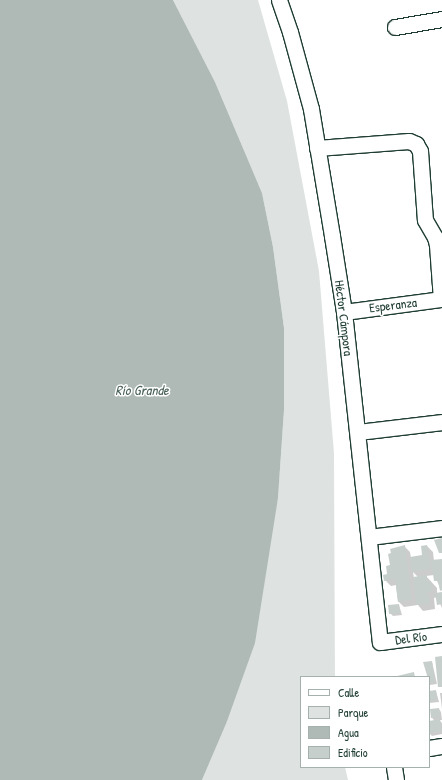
<!DOCTYPE html>
<meta charset="utf-8">
<style>
body{margin:0}
#map{position:relative;width:442px;height:780px;overflow:hidden;background:#fff;font-family:"Patrick Hand",sans-serif}
div>[style]{position:absolute}
.green>*{inset:0;background:#dee3e2}
.water>*{inset:0;background:#afbab7}
.shadow>*{inset:0;background:#0003}
.building>*{inset:0;background:#c7cfcc}
.roads{filter:drop-shadow(1px 0 #1f3d34) drop-shadow(-1px 0 #1f3d34) drop-shadow(0 1px #1f3d34) drop-shadow(0 -1px #1f3d34)}
.minor>*{height:15px;margin:-7.5px;padding:0 7.5px;transform-origin:7.5px;border-radius:7.5px;background:#fff}
span{translate:-50% -50%;white-space:nowrap;text-align:center;line-height:1.15;-webkit-text-stroke:3px #fff;paint-order:stroke}
.street-label{font-size:13px;color:#1f3d34}
.water-label{font-size:14px;color:#4a625b;font-style:italic}
.legend{position:absolute;left:300px;top:676px;width:130px;height:92px;box-sizing:border-box;background:#fff;border:1px solid #a5b1ae;margin:0;padding:5px 7px;list-style:none;font-size:12px;color:#1f3d34}
.legend li{display:flex;align-items:center;gap:8px;height:20px}
.legend b{width:20px;border:1px solid #a5b1ae}
</style>
<div id="map">
<div class="green">
<i style="clip-path:polygon(173px 0,258px 0,287px 101px,319px 271px,334px 453px,335px 677px,301px 677px,301px 767px,345px 767px,348px 780px,202px 780px,226px 724px,278px 498px,284px 410px,284px 328px,273px 247px,262px 193px,215px 82px)"></i>
</div>
<div class="water">
<i style="clip-path:polygon(0 0,173px 0,215px 82px,262px 193px,273px 247px,284px 328px,284px 410px,278px 498px,255px 643px,226px 724px,202px 780px,0 780px)"></i>
</div>
<div class="shadow">
<i style="clip-path:polygon(evenodd,404px 546px,410px 552px,411px 558px,423px 556px,427px 546px,433px 552px,434px 561px,442px 560px,442px 591px,434px 575px,426px 576px,437px 588px,437px 593px,442px 593px,442px 608px,437px 597px,434px 598px,435px 609px,423px 611px,418px 605px,404px 607px,398px 601px,396px 585px,391px 586px,385px 580px,404px 546px,413px 572px,418px 577px,414px 578px,413px 572px)"></i>
<i style="clip-path:polygon(399px 605px,402px 615px,393px 616px,390px 613px)"></i>
<i style="clip-path:polygon(432px 662px,437px 684px,430px 685px,425px 663px)"></i>
<i style="clip-path:polygon(436px 691px,439px 702px,429px 703px,429px 692px)"></i>
<i style="clip-path:polygon(440px 693px,442px 693px,442px 709px)"></i>
<i style="clip-path:polygon(439px 709px,441px 712px,442px 720px,439px 720px,442px 723px,442px 734px,432px 736px,429px 733px,429px 722px,435px 721px,432px 718px)"></i>
</div>
<div class="building">
<i style="clip-path:polygon(442px 538px,442px 553px,439px 553px,434px 540px)"></i>
<i style="clip-path:polygon(405px 545px,412px 600px,398px 602px,395px 579px,384px 581px,383px 575px,387px 574px,386px 566px,390px 565px,388px 554px,391px 553px,390px 549px)"></i>
<i style="clip-path:polygon(427px 545px,431px 569px,412px 572px,410px 557px,422px 555px,421px 546px)"></i>
<i style="clip-path:polygon(442px 559px,442px 590px,440px 591px,438px 581px,434px 581px,431px 560px)"></i>
<i style="clip-path:polygon(427px 575px,427px 582px,431px 581px,432px 592px,428px 592px,430px 604px,416px 605px,413px 577px)"></i>
<i style="clip-path:polygon(442px 592px,442px 604px,437px 605px,435px 593px)"></i>
<i style="clip-path:polygon(399px 604px,400px 613px,389px 614px,388px 605px)"></i>
<i style="clip-path:polygon(442px 656px,442px 687px,438px 687px,435px 657px)"></i>
<i style="clip-path:polygon(432px 661px,435px 682px,429px 682px,423px 662px)"></i>
<i style="clip-path:polygon(414px 672px,415px 677px,397px 677px,397px 676px)"></i>
<i style="clip-path:polygon(436px 690px,437px 700px,429px 701px,429px 691px)"></i>
<i style="clip-path:polygon(439px 708px,440px 717px,431px 718px,430px 709px)"></i>
<i style="clip-path:polygon(440px 719px,442px 731px,429px 733px,429px 721px)"></i>
</div>
<div class="roads">
<div class="minor">
<i style="left:279px;top:0;width:34px;rotate:71deg"></i>
<i style="left:290px;top:32px;width:80px;rotate:74.7deg"></i>
<i style="left:311px;top:109px;width:129px;rotate:80.6deg"></i>
<i style="left:332px;top:236px;width:77px;rotate:81deg"></i>
<i style="left:344px;top:312px;width:332px;rotate:83.8deg"></i>
<i style="left:380px;top:642px;width:63px;rotate:-7.4deg"></i>
<i style="left:395px;top:27px;width:48px;rotate:-9.7deg"></i>
<i style="left:317px;top:148px;width:92px;rotate:-4.4deg"></i>
<i style="left:409px;top:141px;width:8px;rotate:23deg"></i>
<i style="left:416px;top:144px;width:8px;rotate:60deg"></i>
<i style="left:420px;top:151px;width:69px;rotate:85.9deg"></i>
<i style="left:425px;top:220px;width:20px;rotate:60deg"></i>
<i style="left:435px;top:237px;width:8px;rotate:76deg"></i>
<i style="left:437px;top:245px;width:54px;rotate:85.8deg"></i>
<i style="left:344px;top:312px;width:99px;rotate:-7.6deg"></i>
<i style="left:358px;top:432px;width:85px;rotate:-6.8deg"></i>
<i style="left:369px;top:537px;width:74px;rotate:-7deg"></i>
<i style="left:429px;top:748px;width:13px;rotate:-9deg"></i>
<i style="left:394px;top:767px;width:13px;rotate:81deg"></i>
</div>
</div>
<div class="street-label">
<span style="left:393px;top:305px;rotate:-7deg">Esperanza</span>
<span style="left:344px;top:318px;rotate:83deg">Héctor Cámpora</span>
<span style="left:411px;top:638px;rotate:-7deg">Del Río</span>
</div>
<div class="water-label">
<span style="left:142px;top:390px">Río Grande</span>
</div>
<ul class="legend">
<li><b style="height:5px;background:#fff"></b>Calle</li>
<li><b style="height:11px;background:#dee3e2"></b>Parque</li>
<li><b style="height:11px;background:#afbab7"></b>Agua</li>
<li><b style="height:11px;background:#c7cfcc"></b>Edificio</li>
</ul>
</div>
